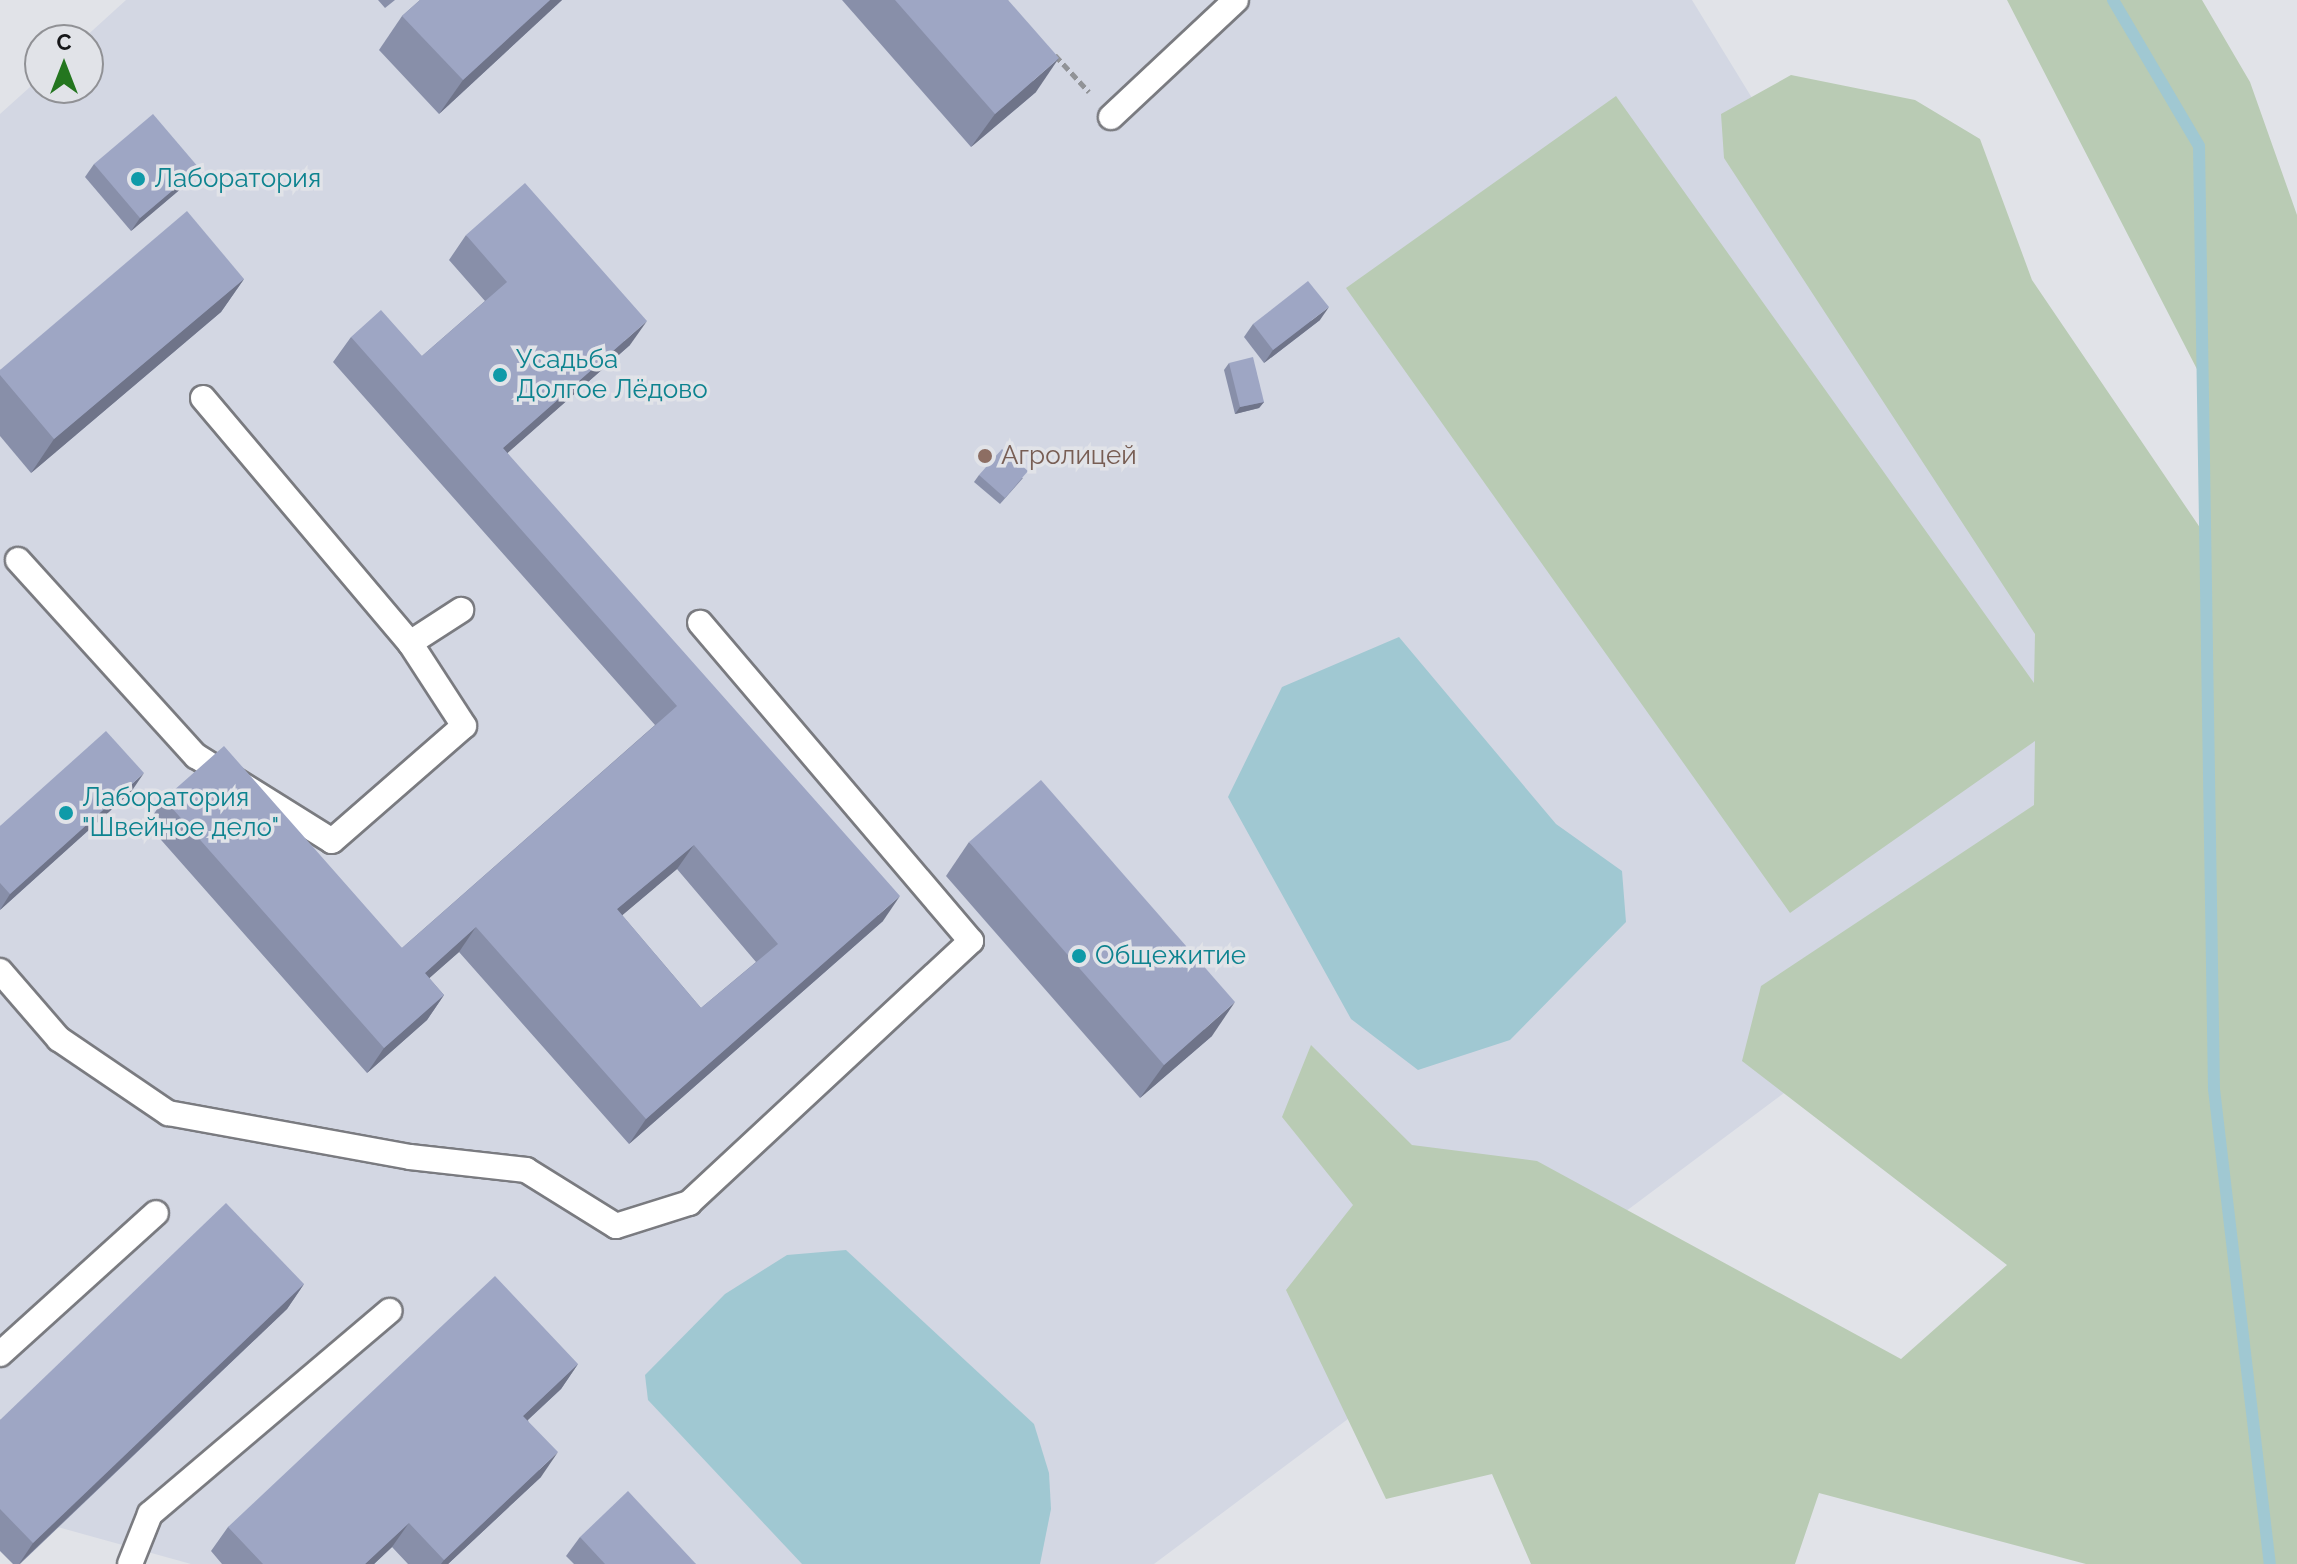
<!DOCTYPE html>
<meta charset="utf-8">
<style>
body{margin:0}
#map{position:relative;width:2297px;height:1564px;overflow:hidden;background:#e1e3e8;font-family:Raleway,sans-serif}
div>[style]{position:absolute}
.built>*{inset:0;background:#d3d7e3}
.green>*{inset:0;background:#b9cbb4}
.water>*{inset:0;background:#a0c8d2}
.stream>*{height:12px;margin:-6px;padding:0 6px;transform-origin:6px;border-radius:6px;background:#a0c8d2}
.path>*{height:5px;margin-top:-2.5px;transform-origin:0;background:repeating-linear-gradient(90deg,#919397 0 8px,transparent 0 12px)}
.roads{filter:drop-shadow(2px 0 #7a7b80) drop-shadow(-2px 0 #7a7b80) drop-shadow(0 2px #7a7b80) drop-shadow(0 -2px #7a7b80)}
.service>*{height:24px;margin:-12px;padding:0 12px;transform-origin:12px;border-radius:12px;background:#fff}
.wall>*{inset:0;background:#888fa9}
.shaded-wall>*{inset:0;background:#6f7489}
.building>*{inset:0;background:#9ea6c4}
.dots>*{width:22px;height:22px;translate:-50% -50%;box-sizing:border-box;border:4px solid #e1e3e8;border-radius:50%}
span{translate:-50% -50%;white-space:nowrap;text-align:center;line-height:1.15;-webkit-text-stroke:7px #e1e3e8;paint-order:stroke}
.culture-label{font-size:26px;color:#0d838f}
.left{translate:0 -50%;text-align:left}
.education-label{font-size:26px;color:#785e54}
.north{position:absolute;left:24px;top:24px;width:80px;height:80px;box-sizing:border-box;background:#e1e3e8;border:2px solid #909195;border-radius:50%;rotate:0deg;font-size:22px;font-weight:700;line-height:32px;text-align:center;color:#161719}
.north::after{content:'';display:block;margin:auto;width:28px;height:36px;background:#24761f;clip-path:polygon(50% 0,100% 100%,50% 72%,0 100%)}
</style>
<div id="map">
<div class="built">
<i style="clip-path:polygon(126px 0,1692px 0,2180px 797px,1154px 1564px,191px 1564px,0 1511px,0 114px,40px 78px,40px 88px,88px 88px,88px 40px,82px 40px)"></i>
</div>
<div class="green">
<i style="clip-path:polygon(2007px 0,2202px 0,2250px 82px,2297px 215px,2297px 1564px,2086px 1564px,1819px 1493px,1795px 1564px,1531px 1564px,1492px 1474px,1386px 1499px,1286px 1290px,1353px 1205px,1282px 1117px,1311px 1045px,1412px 1145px,1537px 1161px,1901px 1359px,2007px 1265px,1742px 1061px,1761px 986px,2034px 805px,2035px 741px,1790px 913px,1346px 288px,1616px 96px,2034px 683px,2035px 634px,1724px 158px,1721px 114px,1791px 75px,1915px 100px,1980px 139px,2032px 280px,2205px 535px,2200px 375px)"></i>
</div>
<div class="water">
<i style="clip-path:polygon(1399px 637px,1556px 824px,1622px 871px,1626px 922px,1510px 1040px,1418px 1070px,1351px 1019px,1228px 797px,1282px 687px)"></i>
<i style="clip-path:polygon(846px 1250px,1034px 1424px,1049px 1473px,1051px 1509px,1040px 1564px,802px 1564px,648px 1400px,645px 1375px,725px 1294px,787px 1255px)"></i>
</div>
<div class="stream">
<i style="left:2113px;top:0;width:169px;rotate:59.5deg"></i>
<i style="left:2199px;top:146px;width:943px;rotate:89.09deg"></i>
<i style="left:2214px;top:1089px;width:478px;rotate:83.3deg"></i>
</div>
<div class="path">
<i style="left:1055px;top:55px;width:50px;rotate:47.4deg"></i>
</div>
<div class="roads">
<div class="service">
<i style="left:1111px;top:117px;width:171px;rotate:-43.1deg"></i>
<i style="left:203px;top:398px;width:321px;rotate:49.8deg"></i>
<i style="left:410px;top:643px;width:61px;rotate:-32.9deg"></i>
<i style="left:18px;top:560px;width:265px;rotate:47.8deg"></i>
<i style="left:196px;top:756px;width:160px;rotate:32deg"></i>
<i style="left:332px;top:841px;width:175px;rotate:-41.1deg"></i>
<i style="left:464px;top:726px;width:99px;rotate:-123deg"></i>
<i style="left:0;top:971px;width:90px;rotate:49.1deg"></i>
<i style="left:59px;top:1039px;width:132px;rotate:34.2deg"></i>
<i style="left:168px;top:1113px;width:246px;rotate:10.3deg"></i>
<i style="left:410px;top:1157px;width:117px;rotate:6.4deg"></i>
<i style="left:526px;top:1170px;width:106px;rotate:31.9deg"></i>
<i style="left:616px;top:1226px;width:77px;rotate:-17.5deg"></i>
<i style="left:689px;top:1203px;width:385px;rotate:-42.9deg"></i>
<i style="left:971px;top:941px;width:418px;rotate:-130.4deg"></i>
<i style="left:0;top:1354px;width:210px;rotate:-42.1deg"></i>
<i style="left:130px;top:1564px;width:54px;rotate:-68.2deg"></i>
<i style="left:150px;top:1514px;width:314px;rotate:-40.3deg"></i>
</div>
</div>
<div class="wall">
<i style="clip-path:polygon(378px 0,395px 0,385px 8px)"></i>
<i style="clip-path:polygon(420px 0,562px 0,439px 114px,379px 50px,402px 16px)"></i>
<i style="clip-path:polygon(842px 0,1008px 0,1036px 92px,971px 147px)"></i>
<i style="clip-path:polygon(94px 164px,190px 181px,131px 231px,85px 177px)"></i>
<i style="clip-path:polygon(evenodd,466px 235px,630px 345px,507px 453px,883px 921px,629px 1144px,459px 952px,429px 978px,444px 995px,427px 1020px,367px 1073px,147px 824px,164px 799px,402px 948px,655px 725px,333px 362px,351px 337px,422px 356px,485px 301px,449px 260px,466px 235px,677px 869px,756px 962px,701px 1008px,622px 915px,677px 869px)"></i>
<i style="clip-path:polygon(244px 279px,221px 312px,31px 473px,0 436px,0 370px)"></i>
<i style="clip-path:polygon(1320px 320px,1264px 363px,1244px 337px,1253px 324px)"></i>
<i style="clip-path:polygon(1229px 363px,1264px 402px,1259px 408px,1235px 414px,1224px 370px)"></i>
<i style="clip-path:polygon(979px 475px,1023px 478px,1000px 504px,974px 482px)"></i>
<i style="clip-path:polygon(131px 792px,0 910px,0 826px)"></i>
<i style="clip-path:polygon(969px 842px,1212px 1036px,1140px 1098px,946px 876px)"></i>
<i style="clip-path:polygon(304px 1284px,287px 1309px,20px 1564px,13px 1564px,0 1551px,0 1420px)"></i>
<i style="clip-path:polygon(578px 1364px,561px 1389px,528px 1420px,541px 1477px,448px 1564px,408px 1564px,392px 1547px,374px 1564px,222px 1564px,211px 1551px,228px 1527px)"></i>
<i style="clip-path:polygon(580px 1537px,696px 1564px,574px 1564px,566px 1556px)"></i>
</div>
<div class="shaded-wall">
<i style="clip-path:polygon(550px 0,562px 0,439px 114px,463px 80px)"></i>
<i style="clip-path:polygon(1059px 58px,1036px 92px,971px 147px,995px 114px)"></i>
<i style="clip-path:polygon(199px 168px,190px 181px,131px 231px,140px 218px)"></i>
<i style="clip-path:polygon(244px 279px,221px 312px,31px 473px,54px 439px)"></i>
<i style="clip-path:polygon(1329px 307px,1320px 320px,1264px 363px,1273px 350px)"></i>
<i style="clip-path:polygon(647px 321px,630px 345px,486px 472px,503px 448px)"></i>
<i style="clip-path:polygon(1264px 402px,1259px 408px,1235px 414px,1240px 407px)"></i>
<i style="clip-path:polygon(144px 773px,131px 792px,0 910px,10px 894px)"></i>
<i style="clip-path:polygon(694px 845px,677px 869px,600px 934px,617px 909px)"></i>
<i style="clip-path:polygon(900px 896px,883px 921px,629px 1144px,646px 1119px)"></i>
<i style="clip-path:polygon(476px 927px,459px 952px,408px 997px,425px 973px)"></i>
<i style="clip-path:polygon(444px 995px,427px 1020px,367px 1073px,384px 1048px)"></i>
<i style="clip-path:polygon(1235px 1002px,1212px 1036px,1140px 1098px,1164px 1065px)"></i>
<i style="clip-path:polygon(304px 1284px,287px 1309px,19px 1564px,33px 1543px)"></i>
<i style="clip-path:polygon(578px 1364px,561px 1389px,506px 1440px,523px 1416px)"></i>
<i style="clip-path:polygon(558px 1452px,541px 1477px,448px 1564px,441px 1564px,444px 1560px)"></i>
<i style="clip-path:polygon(409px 1523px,392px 1547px,374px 1564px,365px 1564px)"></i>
</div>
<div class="building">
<i style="clip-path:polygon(420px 0,550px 0,463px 80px,402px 16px)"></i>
<i style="clip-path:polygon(895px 0,1008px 0,1059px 58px,995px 114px)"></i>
<i style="clip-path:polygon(153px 114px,199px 168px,140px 218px,94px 164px)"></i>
<i style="clip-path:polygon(evenodd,525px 183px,647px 321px,503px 448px,900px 896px,646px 1119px,476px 927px,425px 973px,444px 995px,384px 1048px,164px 799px,224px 746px,402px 948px,677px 706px,351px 337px,381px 310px,422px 356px,507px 282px,466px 235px,525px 183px,694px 845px,778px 944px,701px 1008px,617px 909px,694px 845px)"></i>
<i style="clip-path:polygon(187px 211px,244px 279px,54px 439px,0 375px,0 370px)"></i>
<i style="clip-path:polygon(1308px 281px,1329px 307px,1273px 350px,1253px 324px)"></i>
<i style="clip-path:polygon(1253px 357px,1264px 402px,1240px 407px,1229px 363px)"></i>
<i style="clip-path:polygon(1002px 449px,1028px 471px,1005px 498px,979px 475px)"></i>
<i style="clip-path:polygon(106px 731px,144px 773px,10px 894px,0 883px,0 826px)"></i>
<i style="clip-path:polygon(1041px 780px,1235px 1002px,1164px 1065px,969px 842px)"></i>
<i style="clip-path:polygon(226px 1203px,304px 1284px,33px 1543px,0 1509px,0 1420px)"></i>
<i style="clip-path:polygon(495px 1276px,578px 1364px,523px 1416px,558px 1452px,444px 1560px,409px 1523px,365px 1564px,263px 1564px,228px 1527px)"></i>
<i style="clip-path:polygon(628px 1491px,696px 1564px,605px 1564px,580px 1537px)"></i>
</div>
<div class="dots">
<i style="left:138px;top:179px;background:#0f9aa8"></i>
<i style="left:500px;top:375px;background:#0f9aa8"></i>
<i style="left:985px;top:456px;background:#8d6e63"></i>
<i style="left:66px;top:813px;background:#0f9aa8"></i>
<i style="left:1079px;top:956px;background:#0f9aa8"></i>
</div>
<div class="culture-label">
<span class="left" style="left:154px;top:179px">Лаборатория</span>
<span class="left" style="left:516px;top:375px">Усадьба<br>Долгое Лёдово</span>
<span class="left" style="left:82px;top:813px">Лаборатория<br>"Швейное дело"</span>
<span class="left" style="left:1095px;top:956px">Общежитие</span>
</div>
<div class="education-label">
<span class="left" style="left:1001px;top:456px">Агролицей</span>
</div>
<div class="north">С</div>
</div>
